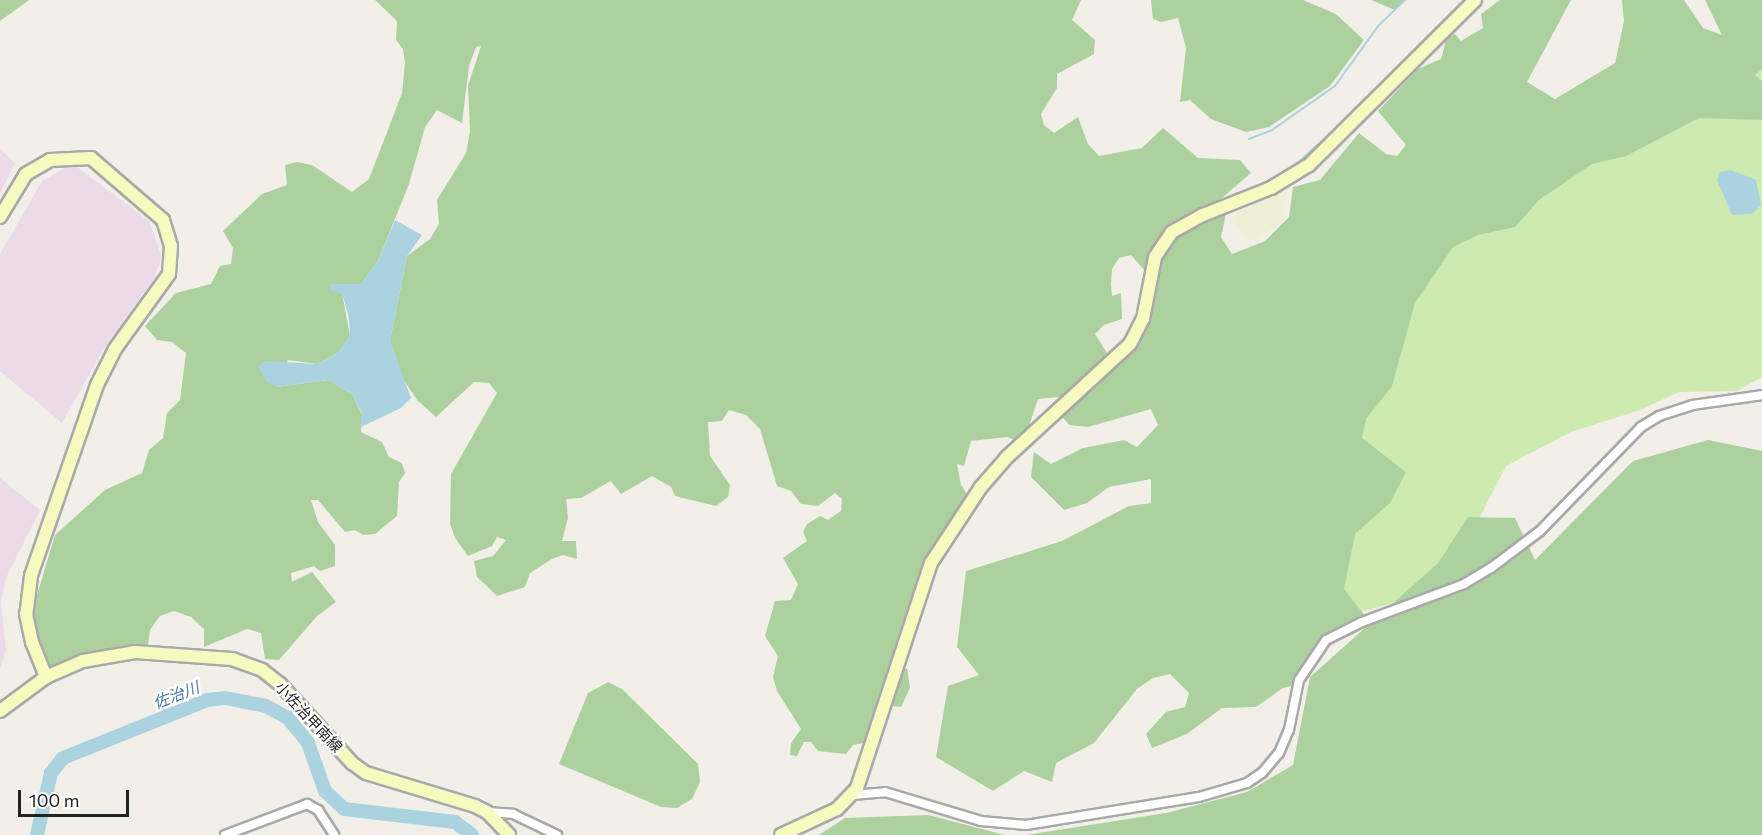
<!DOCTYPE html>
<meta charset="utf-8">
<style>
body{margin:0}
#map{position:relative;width:1762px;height:835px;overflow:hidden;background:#f2efe9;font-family:Commissioner,"Noto Sans JP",sans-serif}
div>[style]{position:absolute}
.industrial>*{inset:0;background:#ebdbe8}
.farmland>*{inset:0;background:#eef0d5}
.grass>*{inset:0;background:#cdebb0}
.forest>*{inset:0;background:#add19e}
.water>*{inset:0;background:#aad3df}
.stream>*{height:2px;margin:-1px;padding:0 1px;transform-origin:1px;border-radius:1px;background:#aad3df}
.river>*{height:14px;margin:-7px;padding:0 7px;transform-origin:7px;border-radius:7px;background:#aad3df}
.roads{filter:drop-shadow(2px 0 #a9a9a9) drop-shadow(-2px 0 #a9a9a9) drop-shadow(0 2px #a9a9a9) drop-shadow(0 -2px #a9a9a9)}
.street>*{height:8px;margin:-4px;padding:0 4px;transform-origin:4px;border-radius:4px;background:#fff}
.secondary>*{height:12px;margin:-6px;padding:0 6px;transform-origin:6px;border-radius:6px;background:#f7fabf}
span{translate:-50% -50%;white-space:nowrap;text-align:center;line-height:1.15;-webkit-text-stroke:4.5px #fff;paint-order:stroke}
.street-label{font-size:15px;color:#222}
.water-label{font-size:16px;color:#4a7aab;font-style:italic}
.scale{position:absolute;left:18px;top:790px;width:111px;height:27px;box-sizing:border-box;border:3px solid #222;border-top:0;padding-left:8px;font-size:18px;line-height:21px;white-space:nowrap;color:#222;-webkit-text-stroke:4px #fff;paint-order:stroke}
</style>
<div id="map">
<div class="industrial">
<i style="clip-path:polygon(0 149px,15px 163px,0 194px)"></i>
<i style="clip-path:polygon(73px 164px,150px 222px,162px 258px,153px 280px,106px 345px,62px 423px,0 371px,0 254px,42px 181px)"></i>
<i style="clip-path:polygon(0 478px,40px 510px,6px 578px,1px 602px,6px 651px,0 668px)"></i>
</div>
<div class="farmland">
<i style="clip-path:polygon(1284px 190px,1287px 191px,1282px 221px,1259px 239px,1249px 241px,1231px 220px,1236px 213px)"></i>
</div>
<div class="grass">
<i style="clip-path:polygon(1762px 54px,1762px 377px,1737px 391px,1679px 392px,1640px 410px,1571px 432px,1506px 466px,1458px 560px,1412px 598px,1356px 613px,1334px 596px,1354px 411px,1447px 237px)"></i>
</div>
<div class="forest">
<i style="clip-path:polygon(0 0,29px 0,0 21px)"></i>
<i style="clip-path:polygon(375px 0,1081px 0,1072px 20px,1095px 40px,1094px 54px,1057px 74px,1057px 88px,1041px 114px,1044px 125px,1054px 133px,1078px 117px,1088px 144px,1099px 156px,1142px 148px,1163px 128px,1198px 158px,1240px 160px,1251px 173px,1216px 203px,1185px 216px,1167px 230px,1145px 271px,1131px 255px,1119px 258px,1112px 269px,1111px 284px,1112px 296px,1121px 293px,1122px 319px,1104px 325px,1095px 334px,1110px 358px,1094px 375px,1059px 397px,1038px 399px,1028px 429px,1017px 441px,1007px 437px,971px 441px,964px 466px,957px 464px,961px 485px,969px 497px,951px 523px,869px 742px,853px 745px,846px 754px,818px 751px,811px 742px,804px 742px,797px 756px,790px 755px,791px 743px,801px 729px,777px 691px,773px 677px,778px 656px,765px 636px,775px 601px,791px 600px,798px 584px,783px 558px,807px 541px,803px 532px,807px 524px,820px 516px,828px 520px,841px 511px,842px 499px,835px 493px,818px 506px,801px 504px,791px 491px,777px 486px,760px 429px,746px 415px,729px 410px,722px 421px,708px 422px,710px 456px,730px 485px,728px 497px,716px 506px,675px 496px,671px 487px,652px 476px,621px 494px,611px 481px,581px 498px,566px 499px,568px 518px,562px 541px,576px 541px,577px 559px,563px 555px,552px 559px,530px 573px,525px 587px,497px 596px,477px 577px,474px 561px,493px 556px,506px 540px,497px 537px,492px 546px,468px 556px,455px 538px,450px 523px,451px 474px,497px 393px,489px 383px,474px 382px,436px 417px,417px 400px,398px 371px,390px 340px,407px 256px,430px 239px,439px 224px,437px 200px,466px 153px,470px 131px,468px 86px,481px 46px,476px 47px,469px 66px,462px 123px,437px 110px,425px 127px,409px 184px,378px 261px,361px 284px,330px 284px,342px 293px,350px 336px,338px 353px,317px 364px,288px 360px,276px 387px,328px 380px,352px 394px,362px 414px,361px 432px,382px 442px,389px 457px,402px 463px,405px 473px,399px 482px,397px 516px,375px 534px,363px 535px,355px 530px,345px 532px,318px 500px,311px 500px,318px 522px,335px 545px,335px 566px,320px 571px,314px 566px,291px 573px,292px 582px,312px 572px,336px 602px,317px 616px,279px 660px,265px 659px,261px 633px,247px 629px,204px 647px,204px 629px,191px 617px,174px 611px,160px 616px,150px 630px,148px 645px,119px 646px,52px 667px,46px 661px,33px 626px,35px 602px,55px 535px,105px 490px,142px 473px,149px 450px,163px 438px,167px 413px,180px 400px,186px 353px,172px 342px,157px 340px,145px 326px,176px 293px,211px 284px,220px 266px,231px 264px,233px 248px,223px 231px,262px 194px,287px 185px,285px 165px,297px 162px,312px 165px,352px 192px,369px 179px,402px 93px,405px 63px,403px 49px,396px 40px,397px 21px)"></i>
<i style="clip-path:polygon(1151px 0,1303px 0,1336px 14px,1364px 40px,1330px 86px,1269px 127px,1246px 132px,1211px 119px,1190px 100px,1180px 102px,1186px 48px,1178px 18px,1161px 22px,1153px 19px)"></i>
<i style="clip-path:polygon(1371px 0,1406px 0,1395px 10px)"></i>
<i style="clip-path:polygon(1500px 0,1571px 0,1527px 82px,1555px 99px,1615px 63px,1624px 21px,1622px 0,1684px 0,1703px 28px,1722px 35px,1705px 0,1762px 0,1762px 69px,1755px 75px,1762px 81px,1762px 120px,1699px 118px,1626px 156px,1592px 164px,1539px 200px,1515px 227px,1478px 235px,1453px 247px,1415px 303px,1392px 386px,1366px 419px,1362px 438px,1406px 472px,1390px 503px,1355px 534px,1344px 589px,1366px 617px,1326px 636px,1305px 661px,1295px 685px,1283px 688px,1256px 707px,1222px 708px,1187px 734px,1152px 748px,1146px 734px,1166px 712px,1185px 707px,1189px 693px,1170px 674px,1153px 678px,1137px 689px,1094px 743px,1056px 763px,1052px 782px,1024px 771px,993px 791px,936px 757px,948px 686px,979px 675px,957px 647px,966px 571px,1062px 541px,1129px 506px,1151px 503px,1151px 479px,1109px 487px,1087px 503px,1064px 510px,1031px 477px,1034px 452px,1051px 464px,1083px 448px,1124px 440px,1137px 447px,1158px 425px,1151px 409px,1088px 427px,1069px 425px,1060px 414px,1129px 352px,1163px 250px,1184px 228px,1226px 214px,1221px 237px,1232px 254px,1265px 241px,1289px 217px,1293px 187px,1320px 180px,1359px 133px,1386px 154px,1397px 156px,1406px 145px,1378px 111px,1418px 69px,1441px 59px,1446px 40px,1455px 34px,1461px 41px,1483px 28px,1481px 14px)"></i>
<i style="clip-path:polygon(1708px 440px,1762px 451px,1762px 835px,1026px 835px,1166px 813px,1247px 792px,1293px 765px,1310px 677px,1438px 563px,1468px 517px,1515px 518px,1535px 560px,1633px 461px)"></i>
<i style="clip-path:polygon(907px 668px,910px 688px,901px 707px,892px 706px,901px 672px)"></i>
<i style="clip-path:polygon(608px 682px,622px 689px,698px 764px,700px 782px,692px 799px,677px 808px,661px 807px,559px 764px,588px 693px)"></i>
<i style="clip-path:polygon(928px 815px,1005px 835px,819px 835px,845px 818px)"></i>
</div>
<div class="water">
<i style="clip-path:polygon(1731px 170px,1756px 180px,1761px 205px,1752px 214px,1732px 215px,1717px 180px,1720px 172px)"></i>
<i style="clip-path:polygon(395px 220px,422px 235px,407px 256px,390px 340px,411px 398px,401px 408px,361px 427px,362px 413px,352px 394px,328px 380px,276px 387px,266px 381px,258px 366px,266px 361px,317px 364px,338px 353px,350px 336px,349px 318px,342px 294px,329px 290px,330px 284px,361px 284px,378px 261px)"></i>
</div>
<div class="stream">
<i style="left:1249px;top:139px;width:25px;rotate:-21deg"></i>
<i style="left:1272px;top:130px;width:77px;rotate:-34.9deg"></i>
<i style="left:1335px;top:86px;width:75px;rotate:-54.2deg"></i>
<i style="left:1379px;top:25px;width:36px;rotate:-44deg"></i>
<i style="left:1291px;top:169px;width:86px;rotate:-42.2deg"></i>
</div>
<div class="river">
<i style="left:37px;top:835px;width:64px;rotate:-77.3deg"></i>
<i style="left:51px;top:773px;width:19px;rotate:-51deg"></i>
<i style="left:63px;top:758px;width:155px;rotate:-21.9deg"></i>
<i style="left:207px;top:700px;width:18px;rotate:-6deg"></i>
<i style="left:225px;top:698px;width:42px;rotate:11deg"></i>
<i style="left:266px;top:706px;width:25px;rotate:29deg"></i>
<i style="left:288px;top:718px;width:32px;rotate:51deg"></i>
<i style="left:308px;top:743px;width:51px;rotate:70.5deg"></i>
<i style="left:325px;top:791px;width:26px;rotate:43deg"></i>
<i style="left:344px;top:809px;width:112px;rotate:6.7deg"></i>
<i style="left:455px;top:822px;width:21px;rotate:37deg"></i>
</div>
<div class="roads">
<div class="street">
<i style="left:853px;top:795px;width:32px;rotate:-5deg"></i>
<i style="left:885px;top:792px;width:100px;rotate:16.8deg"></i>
<i style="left:981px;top:821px;width:45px;rotate:5.1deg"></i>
<i style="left:1026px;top:825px;width:175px;rotate:-9.2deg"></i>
<i style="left:1199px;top:797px;width:50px;rotate:-16.3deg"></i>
<i style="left:1247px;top:783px;width:18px;rotate:-34deg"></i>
<i style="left:1262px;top:773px;width:26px;rotate:-50deg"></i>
<i style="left:1279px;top:753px;width:25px;rotate:-67deg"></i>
<i style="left:1289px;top:730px;width:51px;rotate:-78.7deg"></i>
<i style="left:1299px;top:680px;width:48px;rotate:-56deg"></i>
<i style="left:1326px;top:640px;width:40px;rotate:-26.6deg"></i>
<i style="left:1362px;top:622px;width:109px;rotate:-20.4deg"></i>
<i style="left:1464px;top:584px;width:31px;rotate:-31deg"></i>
<i style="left:1491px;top:568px;width:61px;rotate:-37.1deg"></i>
<i style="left:1540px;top:531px;width:145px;rotate:-45.8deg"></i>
<i style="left:1641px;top:427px;width:21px;rotate:-31deg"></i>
<i style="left:1659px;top:416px;width:36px;rotate:-18deg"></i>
<i style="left:1693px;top:405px;width:70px;rotate:-8.2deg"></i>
<i style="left:487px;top:812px;width:26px;rotate:4deg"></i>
<i style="left:513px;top:814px;width:49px;rotate:25.5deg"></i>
<i style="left:225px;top:835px;width:88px;rotate:-20.7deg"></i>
<i style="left:307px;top:804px;width:13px;rotate:29deg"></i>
<i style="left:318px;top:810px;width:30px;rotate:57deg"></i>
</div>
<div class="secondary">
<i style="left:0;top:217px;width:50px;rotate:-58.8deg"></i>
<i style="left:26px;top:174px;width:28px;rotate:-30deg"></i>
<i style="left:50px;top:160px;width:41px;rotate:-2.8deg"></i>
<i style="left:91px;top:158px;width:95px;rotate:40.7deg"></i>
<i style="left:163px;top:220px;width:27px;rotate:73deg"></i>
<i style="left:171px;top:246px;width:28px;rotate:94deg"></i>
<i style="left:169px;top:274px;width:92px;rotate:125.8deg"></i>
<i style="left:115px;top:349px;width:40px;rotate:116.6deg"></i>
<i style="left:97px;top:385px;width:202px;rotate:109.1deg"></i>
<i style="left:31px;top:576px;width:38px;rotate:97deg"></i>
<i style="left:26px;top:614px;width:29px;rotate:78deg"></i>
<i style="left:32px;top:642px;width:38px;rotate:68deg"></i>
<i style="left:0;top:711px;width:57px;rotate:-36.5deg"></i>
<i style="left:46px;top:677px;width:40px;rotate:-23.4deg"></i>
<i style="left:83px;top:661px;width:53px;rotate:-9.8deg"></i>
<i style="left:135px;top:652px;width:97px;rotate:4.1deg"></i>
<i style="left:232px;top:659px;width:32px;rotate:20deg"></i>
<i style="left:262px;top:670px;width:24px;rotate:38deg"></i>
<i style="left:281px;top:685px;width:105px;rotate:47.7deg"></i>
<i style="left:352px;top:763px;width:17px;rotate:36deg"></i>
<i style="left:366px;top:773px;width:114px;rotate:16.8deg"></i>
<i style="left:475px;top:806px;width:13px;rotate:27deg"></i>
<i style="left:487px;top:812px;width:32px;rotate:46deg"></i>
<i style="left:781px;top:835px;width:62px;rotate:-24.9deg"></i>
<i style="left:837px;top:809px;width:29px;rotate:-46deg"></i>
<i style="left:857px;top:788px;width:237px;rotate:-71.8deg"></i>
<i style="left:931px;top:563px;width:91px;rotate:-56.7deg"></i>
<i style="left:981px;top:487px;width:38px;rotate:-49deg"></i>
<i style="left:1006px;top:458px;width:168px;rotate:-42.6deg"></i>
<i style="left:1130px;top:344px;width:28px;rotate:-63deg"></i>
<i style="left:1143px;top:319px;width:63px;rotate:-79deg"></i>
<i style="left:1155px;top:257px;width:30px;rotate:-56deg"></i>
<i style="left:1172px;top:232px;width:35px;rotate:-29deg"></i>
<i style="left:1203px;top:215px;width:73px;rotate:-21.7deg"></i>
<i style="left:1271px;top:188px;width:44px;rotate:-31.2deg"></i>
<i style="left:1309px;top:165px;width:234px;rotate:-44.8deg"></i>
</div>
</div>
<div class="street-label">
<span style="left:309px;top:717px;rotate:47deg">小佐治甲南線</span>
</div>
<div class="water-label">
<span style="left:176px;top:695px;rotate:-21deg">佐治川</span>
</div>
<div class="scale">100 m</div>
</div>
